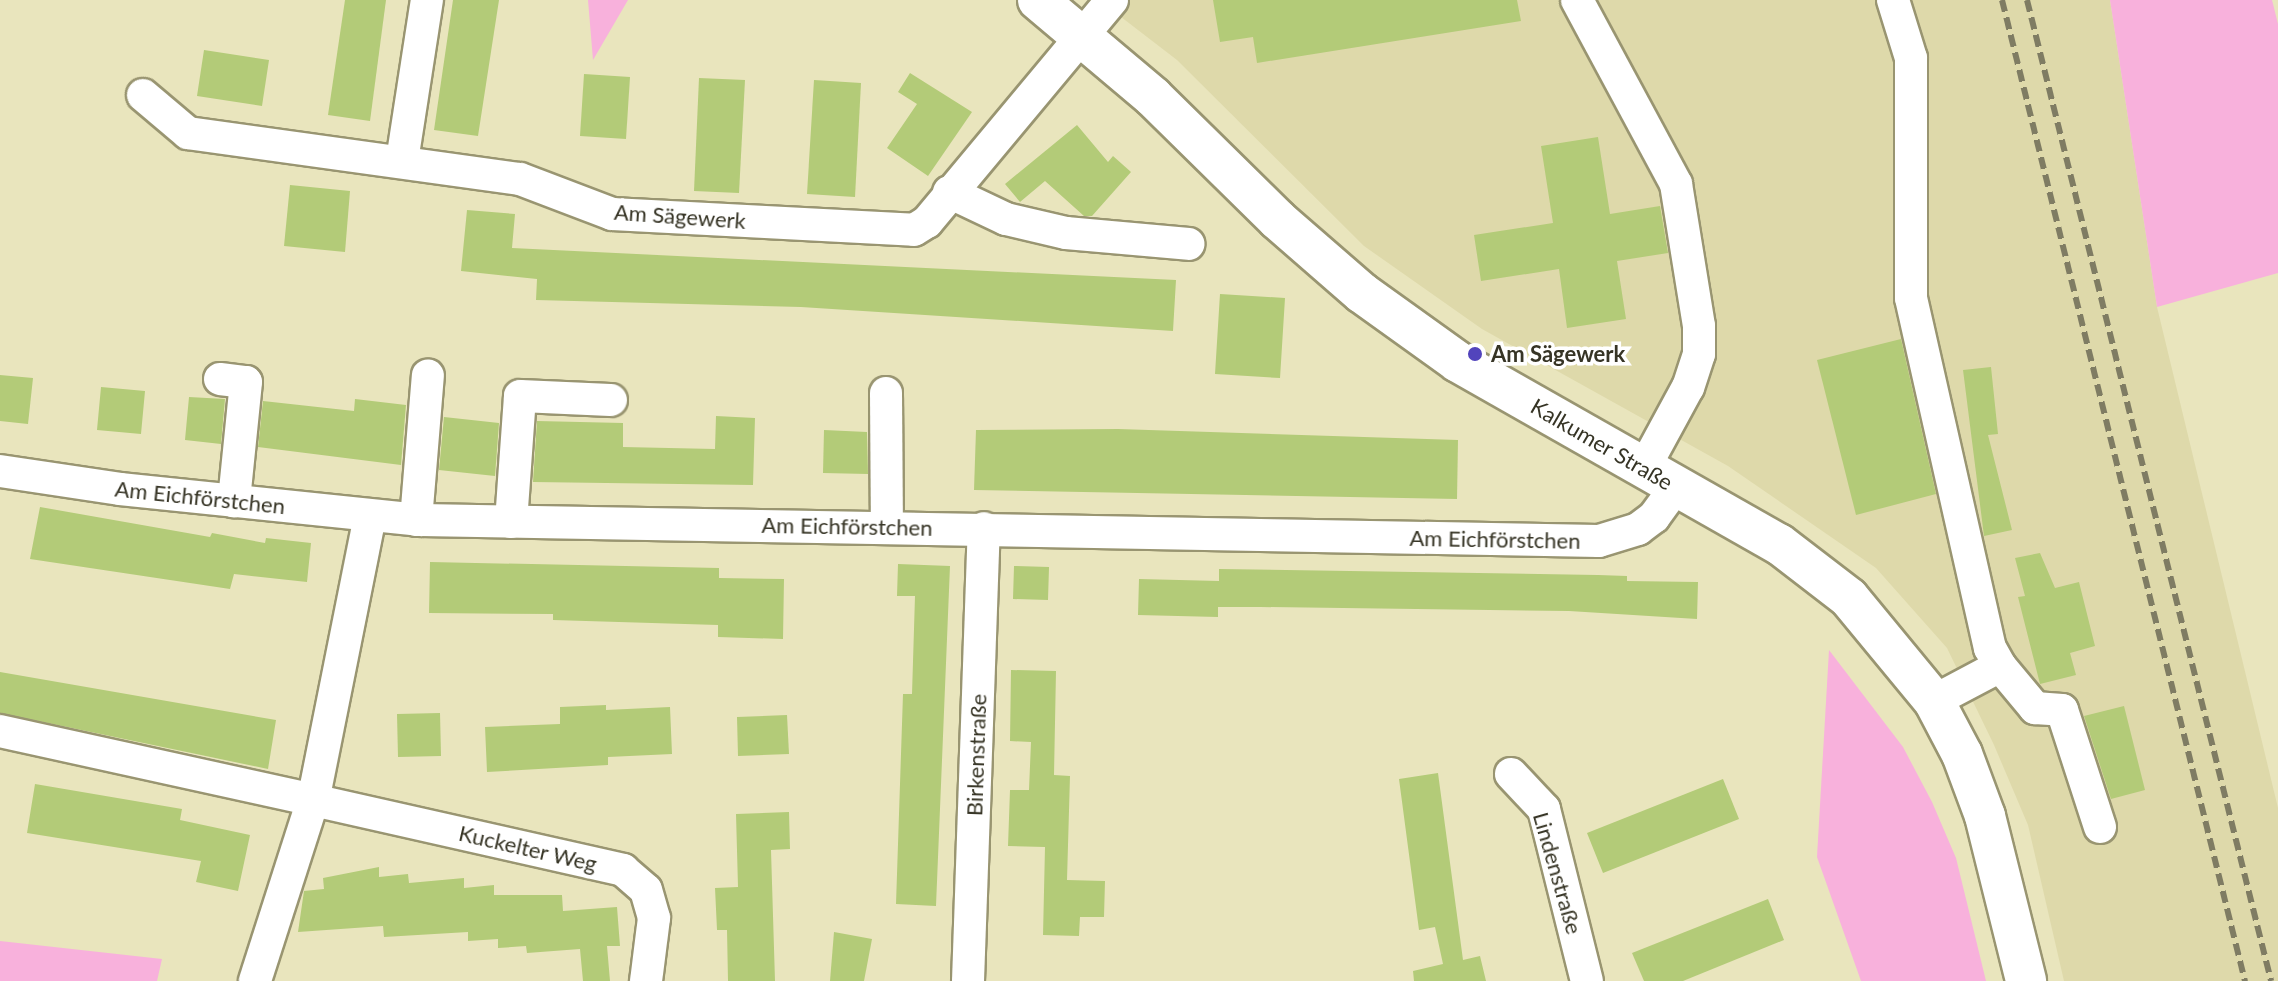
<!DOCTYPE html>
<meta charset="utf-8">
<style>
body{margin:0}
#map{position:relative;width:2278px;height:981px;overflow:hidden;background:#e9e5bd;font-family:Lato,sans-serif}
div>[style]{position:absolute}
.built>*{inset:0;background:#ded9aa}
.green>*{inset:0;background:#f8b1dc}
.building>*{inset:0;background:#b3cb78}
.roads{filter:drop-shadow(2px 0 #999571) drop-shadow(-2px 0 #999571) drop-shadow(0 2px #999571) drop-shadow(0 -2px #999571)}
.minor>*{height:32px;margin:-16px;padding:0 16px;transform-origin:16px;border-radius:16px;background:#fff}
.major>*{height:40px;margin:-20px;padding:0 20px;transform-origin:20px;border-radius:20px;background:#fff}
.rail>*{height:6px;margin-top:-3px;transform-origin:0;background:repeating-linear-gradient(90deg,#7f7c63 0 12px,transparent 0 18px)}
.dots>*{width:22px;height:22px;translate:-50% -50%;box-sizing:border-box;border:4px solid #fff;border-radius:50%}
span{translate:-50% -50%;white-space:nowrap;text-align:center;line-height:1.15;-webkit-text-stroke:7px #fff;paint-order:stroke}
.street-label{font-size:22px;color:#363425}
.poi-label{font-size:22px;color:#363425;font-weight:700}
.left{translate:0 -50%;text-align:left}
</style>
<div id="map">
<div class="built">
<i style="clip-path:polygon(1099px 0,2110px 0,2157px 307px,2278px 808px,2278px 981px,2064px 981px,2028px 825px,1994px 745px,1947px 648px,1876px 568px,1728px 466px,1482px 329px,1364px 246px,1177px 60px)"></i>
</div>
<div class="green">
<i style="clip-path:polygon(588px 0,628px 0,593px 60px)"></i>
<i style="clip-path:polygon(2110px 0,2272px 0,2278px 24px,2278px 273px,2157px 307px)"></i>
<i style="clip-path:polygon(1829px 650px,1903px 747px,1932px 802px,1956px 858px,1986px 981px,1861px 981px,1817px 857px)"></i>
<i style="clip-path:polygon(0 941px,162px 959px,157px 981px,0 981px)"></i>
</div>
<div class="building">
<i style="clip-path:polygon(345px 0,386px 0,370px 121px,328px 115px)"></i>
<i style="clip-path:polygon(453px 0,499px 0,478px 136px,434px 130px)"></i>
<i style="clip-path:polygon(1213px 0,1517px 0,1521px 21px,1257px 63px,1253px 37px,1220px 42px)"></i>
<i style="clip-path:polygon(204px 50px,269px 60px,262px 106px,197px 96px)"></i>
<i style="clip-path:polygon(910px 73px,972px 112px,928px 176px,887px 148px,917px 104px,898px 92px)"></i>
<i style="clip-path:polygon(584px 74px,630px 77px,626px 139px,580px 136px)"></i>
<i style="clip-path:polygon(699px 78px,745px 80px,739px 193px,694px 191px)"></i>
<i style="clip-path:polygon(814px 80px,861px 83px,855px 197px,807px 194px)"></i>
<i style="clip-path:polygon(1077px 125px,1108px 162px,1113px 156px,1131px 172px,1092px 216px,1084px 216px,1045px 181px,1020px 202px,1005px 184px)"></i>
<i style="clip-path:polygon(1598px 137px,1610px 214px,1660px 206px,1668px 253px,1617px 261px,1626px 319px,1567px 328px,1559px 269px,1481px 281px,1474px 235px,1553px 223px,1541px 146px)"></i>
<i style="clip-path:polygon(290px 185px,350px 191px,345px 252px,284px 246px)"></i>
<i style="clip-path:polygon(467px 210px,515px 214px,512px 248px,1176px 280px,1173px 331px,801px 307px,536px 300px,537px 279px,461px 271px)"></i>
<i style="clip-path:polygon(1220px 294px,1285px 298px,1280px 378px,1215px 374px)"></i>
<i style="clip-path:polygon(1901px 339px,1936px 494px,1856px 515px,1817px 360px)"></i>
<i style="clip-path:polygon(1991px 367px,1998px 434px,1988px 435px,2012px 530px,1984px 536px,1963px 370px)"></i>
<i style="clip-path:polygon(0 375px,33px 378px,28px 424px,0 421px)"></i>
<i style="clip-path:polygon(101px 387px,145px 391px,141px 434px,97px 430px)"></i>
<i style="clip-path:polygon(189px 397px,225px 399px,221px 444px,185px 440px)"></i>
<i style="clip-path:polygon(355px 399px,406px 405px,401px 465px,258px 447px,263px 401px,354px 411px)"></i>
<i style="clip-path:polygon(716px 416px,755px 418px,753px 485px,533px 482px,537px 421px,623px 423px,623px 447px,715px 449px)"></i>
<i style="clip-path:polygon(444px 417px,499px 423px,495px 476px,439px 470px)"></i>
<i style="clip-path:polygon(1118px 429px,1458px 440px,1457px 499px,974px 490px,976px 430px)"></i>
<i style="clip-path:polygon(824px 430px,867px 432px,868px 474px,823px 473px)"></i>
<i style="clip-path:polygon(40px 507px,210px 537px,212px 533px,265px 543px,266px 538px,311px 543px,307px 582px,234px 574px,230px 589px,30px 559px)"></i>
<i style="clip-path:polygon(2040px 553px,2055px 588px,2079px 582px,2095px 646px,2070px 653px,2076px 675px,2040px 684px,2018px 597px,2025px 596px,2015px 558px)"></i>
<i style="clip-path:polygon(430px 562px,719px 568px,719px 578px,784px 579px,783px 639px,718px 637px,718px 625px,553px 620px,553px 614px,429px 613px)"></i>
<i style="clip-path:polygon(898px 564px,950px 566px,936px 906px,896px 904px,903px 694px,912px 694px,915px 596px,897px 596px)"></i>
<i style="clip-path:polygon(1014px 566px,1049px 567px,1048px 600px,1013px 599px)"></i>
<i style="clip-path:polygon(1219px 569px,1598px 575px,1627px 576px,1627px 581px,1698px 582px,1697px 619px,1569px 611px,1261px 607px,1218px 607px,1218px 617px,1138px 615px,1139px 579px,1219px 581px)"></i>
<i style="clip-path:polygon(1011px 670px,1056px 671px,1054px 775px,1070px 776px,1067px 880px,1105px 881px,1104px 917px,1080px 917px,1079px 936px,1043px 935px,1045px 847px,1008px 846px,1010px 790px,1029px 790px,1031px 742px,1010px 741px)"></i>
<i style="clip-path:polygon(0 672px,276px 720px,268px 769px,0 713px)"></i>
<i style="clip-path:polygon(606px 705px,606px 710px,670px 707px,672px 754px,608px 757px,608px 765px,487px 772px,485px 727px,560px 724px,560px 707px)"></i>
<i style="clip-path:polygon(2124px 706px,2145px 790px,2111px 799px,2084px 716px)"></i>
<i style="clip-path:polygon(440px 713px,441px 756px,398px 757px,397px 714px)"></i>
<i style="clip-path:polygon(787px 715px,789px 754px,738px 756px,737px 717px)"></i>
<i style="clip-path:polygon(1438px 773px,1463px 960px,1480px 956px,1486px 981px,1414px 981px,1413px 971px,1443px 964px,1435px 927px,1419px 930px,1399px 779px)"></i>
<i style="clip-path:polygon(1723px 779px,1739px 819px,1603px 873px,1587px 833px)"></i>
<i style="clip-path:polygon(35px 784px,182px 809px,180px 820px,250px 835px,238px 891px,196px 882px,201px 861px,27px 833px)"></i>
<i style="clip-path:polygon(789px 812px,790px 849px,771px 850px,775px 981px,728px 981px,727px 930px,717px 930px,715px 888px,738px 887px,736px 814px)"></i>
<i style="clip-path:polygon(379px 867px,379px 877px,408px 874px,409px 883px,464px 878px,464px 888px,494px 885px,494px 895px,562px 895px,563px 911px,617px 907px,620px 946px,607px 946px,610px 981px,583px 981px,580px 949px,527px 953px,526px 946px,498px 948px,498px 939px,468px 941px,468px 932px,384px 937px,383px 926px,298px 932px,304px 891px,324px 889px,323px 878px)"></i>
<i style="clip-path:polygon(1768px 899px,1784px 940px,1683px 981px,1644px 981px,1632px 953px)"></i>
<i style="clip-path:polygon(834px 932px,872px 939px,864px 981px,830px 981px)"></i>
</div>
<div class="roads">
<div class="minor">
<i style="left:1577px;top:0;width:209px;rotate:61.7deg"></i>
<i style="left:1676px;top:184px;width:144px;rotate:80.8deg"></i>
<i style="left:1699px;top:326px;width:28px;rotate:90deg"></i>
<i style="left:1699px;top:354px;width:35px;rotate:108deg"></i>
<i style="left:1688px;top:387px;width:92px;rotate:118.5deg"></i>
<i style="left:1893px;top:0;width:61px;rotate:72.8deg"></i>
<i style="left:1911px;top:58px;width:240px;rotate:90deg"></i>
<i style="left:1911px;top:298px;width:359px;rotate:77.3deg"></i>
<i style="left:1990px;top:648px;width:21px;rotate:61deg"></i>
<i style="left:2000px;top:666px;width:75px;rotate:152.1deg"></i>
<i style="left:143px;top:95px;width:59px;rotate:40.2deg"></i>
<i style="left:188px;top:133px;width:335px;rotate:7.9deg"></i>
<i style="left:520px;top:179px;width:98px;rotate:20.8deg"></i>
<i style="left:612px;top:214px;width:302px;rotate:3deg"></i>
<i style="left:914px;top:230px;width:15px;rotate:-32deg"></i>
<i style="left:927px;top:222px;width:289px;rotate:-50.2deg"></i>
<i style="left:402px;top:161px;width:163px;rotate:-81.2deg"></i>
<i style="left:949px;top:192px;width:63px;rotate:25.3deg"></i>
<i style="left:1006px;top:219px;width:62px;rotate:13.1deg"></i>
<i style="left:1066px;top:233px;width:123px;rotate:5.1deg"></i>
<i style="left:220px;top:379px;width:26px;rotate:7deg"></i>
<i style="left:246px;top:382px;width:120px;rotate:95.8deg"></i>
<i style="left:886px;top:393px;width:134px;rotate:89.6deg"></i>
<i style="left:0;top:471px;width:121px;rotate:8.5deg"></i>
<i style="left:120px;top:489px;width:303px;rotate:5.9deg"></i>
<i style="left:421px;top:520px;width:1178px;rotate:1.02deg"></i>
<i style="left:1599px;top:541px;width:41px;rotate:-17.1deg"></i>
<i style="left:1638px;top:529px;width:20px;rotate:-37deg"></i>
<i style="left:1654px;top:517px;width:37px;rotate:-54deg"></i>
<i style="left:370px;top:516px;width:290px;rotate:101.3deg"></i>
<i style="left:313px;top:800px;width:318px;rotate:12.7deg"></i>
<i style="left:623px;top:870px;width:30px;rotate:41deg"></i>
<i style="left:646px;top:890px;width:29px;rotate:74deg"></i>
<i style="left:654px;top:918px;width:64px;rotate:97.2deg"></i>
<i style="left:416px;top:520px;width:145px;rotate:-85.3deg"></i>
<i style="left:511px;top:522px;width:126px;rotate:-85.9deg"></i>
<i style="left:520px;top:396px;width:91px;rotate:2.5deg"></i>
<i style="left:2000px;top:666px;width:55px;rotate:50.2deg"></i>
<i style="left:2035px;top:708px;width:27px;rotate:4deg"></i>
<i style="left:2062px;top:710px;width:123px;rotate:72deg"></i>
<i style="left:0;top:731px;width:321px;rotate:12.4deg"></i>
<i style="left:313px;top:800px;width:190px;rotate:107.8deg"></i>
<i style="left:1511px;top:774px;width:48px;rotate:46.7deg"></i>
<i style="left:1544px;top:809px;width:177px;rotate:76deg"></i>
<i style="left:968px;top:981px;width:453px;rotate:-88deg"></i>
</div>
<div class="major">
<i style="left:1038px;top:0;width:150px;rotate:40.1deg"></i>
<i style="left:1153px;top:97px;width:175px;rotate:44.5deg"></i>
<i style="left:1278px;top:220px;width:111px;rotate:41deg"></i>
<i style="left:1362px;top:293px;width:118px;rotate:35.7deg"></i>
<i style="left:1458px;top:362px;width:369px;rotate:29.6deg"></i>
<i style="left:1779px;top:544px;width:88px;rotate:37.6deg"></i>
<i style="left:1849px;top:598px;width:134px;rotate:50.5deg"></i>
<i style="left:1934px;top:701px;width:60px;rotate:62.2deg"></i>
<i style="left:1962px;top:754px;width:66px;rotate:69.6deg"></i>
<i style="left:1985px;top:816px;width:170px;rotate:76deg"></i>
</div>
</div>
<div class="rail">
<i style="left:2002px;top:0;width:1011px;rotate:76.09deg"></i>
<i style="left:2027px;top:0;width:1011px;rotate:76.03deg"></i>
</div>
<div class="dots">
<i style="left:1475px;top:354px;background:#5244bc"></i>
</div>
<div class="street-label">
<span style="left:680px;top:216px;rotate:4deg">Am Sägewerk</span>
<span style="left:1602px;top:444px;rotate:30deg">Kalkumer Straße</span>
<span style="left:200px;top:497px;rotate:6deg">Am Eichförstchen</span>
<span style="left:847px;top:526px;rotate:1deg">Am Eichförstchen</span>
<span style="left:1495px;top:539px;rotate:1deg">Am Eichförstchen</span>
<span style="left:976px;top:755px;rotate:-88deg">Birkenstraße</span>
<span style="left:528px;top:848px;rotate:13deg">Kuckelter Weg</span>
<span style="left:1558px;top:873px;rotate:74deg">Lindenstraße</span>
</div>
<div class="poi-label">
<span class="left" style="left:1491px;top:354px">Am Sägewerk</span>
</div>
</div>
